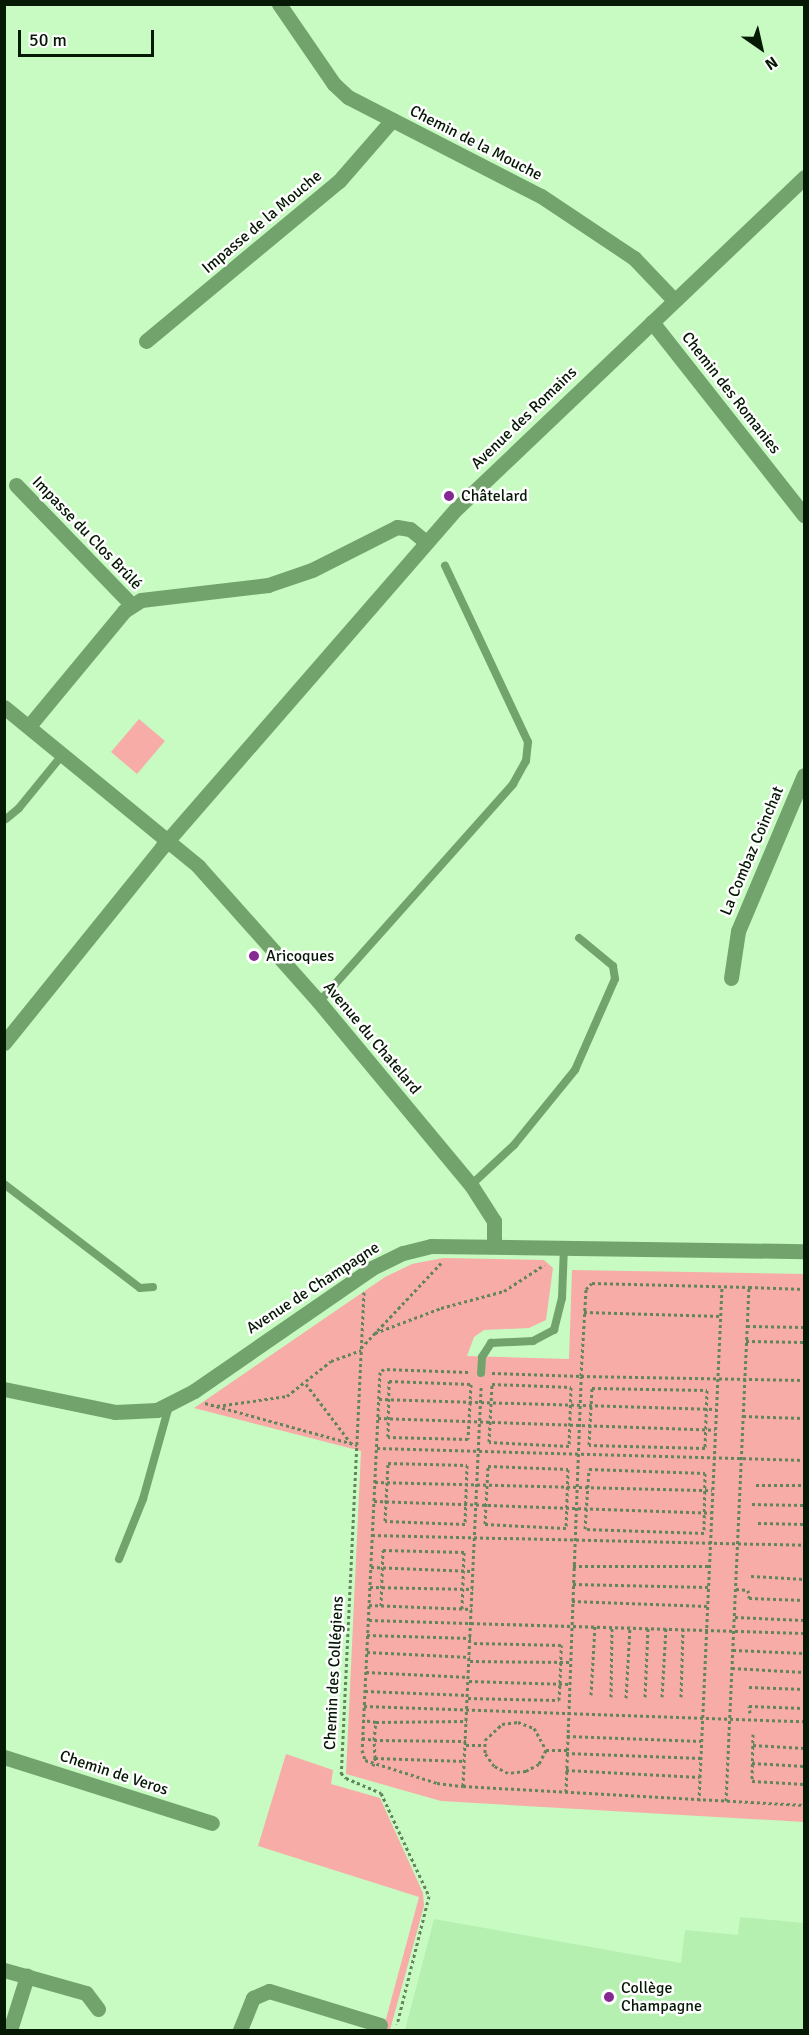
<!DOCTYPE html>
<meta charset="utf-8">
<style>
body{margin:0}
#map{position:relative;width:809px;height:2035px;overflow:hidden;background:#c7fbc2;font-family:Signika,sans-serif}
div>[style]{position:absolute}
.built>*{inset:0;background:#b6f0b1}
.green>*{inset:0;background:#f8aca8}
.path>*{height:3px;margin-top:-1.5px;transform-origin:0;background:repeating-linear-gradient(90deg,#62855f 0 3px,transparent 0 6px)}
.service>*{height:8px;margin:-4px;padding:0 4px;transform-origin:4px;border-radius:4px;background:#72a36d}
.minor>*{height:15px;margin:-7.5px;padding:0 7.5px;transform-origin:7.5px;border-radius:7.5px;background:#72a36d}
.dots>*{width:16px;height:16px;translate:-50% -50%;box-sizing:border-box;border:3px solid #fff;border-radius:50%}
span{translate:-50% -50%;white-space:nowrap;text-align:center;line-height:1.15;-webkit-text-stroke:5px #fff;paint-order:stroke}
.street-label{font-size:16px;color:#061905}
.poi-label{font-size:16px;color:#061905}
.left{translate:0 -50%;text-align:left}
.frame{position:absolute;inset:0;border:6px solid #061905;pointer-events:none}
.north{position:absolute;left:731px;top:18px;width:60px;height:60px;-webkit-text-stroke:4px #fff;paint-order:stroke;rotate:146deg;font-size:16px;font-weight:700;line-height:24px;text-align:center;color:#061905}
.north::after{content:'';display:block;margin:auto;width:21px;height:27px;background:#061905;clip-path:polygon(50% 0,100% 100%,50% 72%,0 100%)}
.scale{position:absolute;left:18px;top:30px;width:136px;height:27px;box-sizing:border-box;border:3px solid #061905;border-top:0;padding-left:8px;font-size:18px;line-height:21px;white-space:nowrap;color:#061905;-webkit-text-stroke:4px #fff;paint-order:stroke}
</style>
<div id="map">
<div class="built">
<i style="clip-path:polygon(740px 1917px,804px 1923px,804px 2030px,405px 2030px,434px 1919px,681px 1963px,685px 1930px,738px 1935px)"></i>
</div>
<div class="green">
<i style="clip-path:polygon(139px 719px,165px 741px,137px 774px,111px 752px)"></i>
<i style="clip-path:polygon(443px 1258px,544px 1260px,553px 1268px,546px 1320px,529px 1328px,484px 1330px,474px 1337px,467px 1356px,569px 1359px,572px 1270px,804px 1274px,804px 1822px,441px 1801px,346px 1774px,361px 1451px,194px 1408px,385px 1277px,412px 1264px)"></i>
<i style="clip-path:polygon(286px 1754px,333px 1770px,331px 1784px,380px 1798px,423px 1893px,424px 1906px,390px 2030px,383px 2030px,419px 1897px,258px 1846px)"></i>
</div>
<div class="path">
<i style="left:364px;top:1292px;width:482px;rotate:92.7deg"></i>
<i style="left:341px;top:1773px;width:7px;rotate:45deg"></i>
<i style="left:346px;top:1778px;width:38px;rotate:23deg"></i>
<i style="left:381px;top:1793px;width:114px;rotate:65deg"></i>
<i style="left:429px;top:1896px;width:132px;rotate:104deg"></i>
<i style="left:584px;top:1312px;width:137px;rotate:1.7deg"></i>
<i style="left:747px;top:1326px;width:57px;rotate:1deg"></i>
<i style="left:375px;top:1333px;width:71px;rotate:-20.7deg"></i>
<i style="left:441px;top:1308px;width:65px;rotate:-15.1deg"></i>
<i style="left:504px;top:1291px;width:48px;rotate:-33deg"></i>
<i style="left:746px;top:1341px;width:58px;rotate:1deg"></i>
<i style="left:361px;top:1348px;width:117px;rotate:-46.7deg"></i>
<i style="left:468px;top:1372px;width:84px;rotate:-178deg"></i>
<i style="left:384px;top:1369px;width:5px;rotate:143deg"></i>
<i style="left:380px;top:1372px;width:378px;rotate:92.7deg"></i>
<i style="left:362px;top:1750px;width:10px;rotate:73deg"></i>
<i style="left:365px;top:1760px;width:76px;rotate:17.7deg"></i>
<i style="left:437px;top:1783px;width:26px;rotate:7deg"></i>
<i style="left:463px;top:1786px;width:342px;rotate:3.2deg"></i>
<i style="left:492px;top:1373px;width:89px;rotate:1.9deg"></i>
<i style="left:581px;top:1376px;width:87px;rotate:-86.7deg"></i>
<i style="left:586px;top:1289px;width:8px;rotate:-45deg"></i>
<i style="left:592px;top:1283px;width:157px;rotate:1.5deg"></i>
<i style="left:389px;top:1381px;width:82px;rotate:2.1deg"></i>
<i style="left:471px;top:1384px;width:55px;rotate:93.1deg"></i>
<i style="left:468px;top:1439px;width:80px;rotate:-178.6deg"></i>
<i style="left:388px;top:1437px;width:56px;rotate:-89deg"></i>
<i style="left:306px;top:1384px;width:73px;rotate:52.8deg"></i>
<i style="left:492px;top:1384px;width:79px;rotate:2.2deg"></i>
<i style="left:571px;top:1387px;width:59px;rotate:91.9deg"></i>
<i style="left:569px;top:1446px;width:80px;rotate:-177.1deg"></i>
<i style="left:489px;top:1442px;width:58px;rotate:-87deg"></i>
<i style="left:592px;top:1388px;width:115px;rotate:1deg"></i>
<i style="left:707px;top:1390px;width:58px;rotate:92deg"></i>
<i style="left:705px;top:1448px;width:116px;rotate:-178.5deg"></i>
<i style="left:589px;top:1445px;width:57px;rotate:-87deg"></i>
<i style="left:379px;top:1399px;width:337px;rotate:1.7deg"></i>
<i style="left:205px;top:1403px;width:158px;rotate:15.4deg"></i>
<i style="left:217px;top:1406px;width:71px;rotate:-8.1deg"></i>
<i style="left:287px;top:1396px;width:56px;rotate:-38.5deg"></i>
<i style="left:331px;top:1361px;width:32px;rotate:-20deg"></i>
<i style="left:743px;top:1416px;width:61px;rotate:1.9deg"></i>
<i style="left:378px;top:1418px;width:337px;rotate:2deg"></i>
<i style="left:377px;top:1448px;width:427px;rotate:1.6deg"></i>
<i style="left:388px;top:1463px;width:79px;rotate:1.5deg"></i>
<i style="left:467px;top:1465px;width:59px;rotate:91.9deg"></i>
<i style="left:465px;top:1524px;width:80px;rotate:-177.9deg"></i>
<i style="left:385px;top:1521px;width:58px;rotate:-87deg"></i>
<i style="left:488px;top:1466px;width:80px;rotate:2.1deg"></i>
<i style="left:568px;top:1469px;width:59px;rotate:91.9deg"></i>
<i style="left:566px;top:1528px;width:81px;rotate:-177.2deg"></i>
<i style="left:485px;top:1524px;width:58px;rotate:-87deg"></i>
<i style="left:589px;top:1469px;width:116px;rotate:2deg"></i>
<i style="left:705px;top:1473px;width:60px;rotate:91deg"></i>
<i style="left:704px;top:1533px;width:119px;rotate:-178.1deg"></i>
<i style="left:585px;top:1529px;width:60px;rotate:-86.2deg"></i>
<i style="left:375px;top:1482px;width:337px;rotate:1.4deg"></i>
<i style="left:756px;top:1485px;width:48px"></i>
<i style="left:374px;top:1501px;width:337px;rotate:2deg"></i>
<i style="left:752px;top:1504px;width:52px;rotate:1.1deg"></i>
<i style="left:758px;top:1523px;width:46px;rotate:1.2deg"></i>
<i style="left:372px;top:1535px;width:432px;rotate:1.3deg"></i>
<i style="left:573px;top:1566px;width:135px"></i>
<i style="left:371px;top:1567px;width:102px;rotate:2.2deg"></i>
<i style="left:751px;top:1576px;width:53px;rotate:3.2deg"></i>
<i style="left:573px;top:1584px;width:135px;rotate:1.3deg"></i>
<i style="left:370px;top:1587px;width:103px;rotate:1.1deg"></i>
<i style="left:736px;top:1589px;width:12px;rotate:5deg"></i>
<i style="left:748px;top:1590px;width:8px;rotate:83deg"></i>
<i style="left:749px;top:1598px;width:55px;rotate:2.1deg"></i>
<i style="left:572px;top:1601px;width:135px;rotate:2.1deg"></i>
<i style="left:369px;top:1605px;width:103px;rotate:2.2deg"></i>
<i style="left:381px;top:1606px;width:56px;rotate:-88deg"></i>
<i style="left:383px;top:1550px;width:81px;rotate:1.4deg"></i>
<i style="left:464px;top:1552px;width:57px;rotate:92deg"></i>
<i style="left:735px;top:1617px;width:69px;rotate:2.5deg"></i>
<i style="left:369px;top:1620px;width:435px;rotate:1.7deg"></i>
<i style="left:367px;top:1635px;width:104px;rotate:1.7deg"></i>
<i style="left:733px;top:1650px;width:71px;rotate:2.4deg"></i>
<i style="left:367px;top:1652px;width:103px;rotate:2.8deg"></i>
<i style="left:470px;top:1661px;width:100px;rotate:0.6deg"></i>
<i style="left:732px;top:1668px;width:72px;rotate:3.2deg"></i>
<i style="left:366px;top:1672px;width:103px;rotate:2.8deg"></i>
<i style="left:469px;top:1681px;width:100px;rotate:1.7deg"></i>
<i style="left:749px;top:1687px;width:55px;rotate:2.1deg"></i>
<i style="left:365px;top:1691px;width:103px;rotate:2.2deg"></i>
<i style="left:591px;top:1695px;width:70px;rotate:-86.7deg"></i>
<i style="left:611px;top:1697px;width:71px;rotate:-89.2deg"></i>
<i style="left:645px;top:1697px;width:70px;rotate:-87.5deg"></i>
<i style="left:662px;top:1697px;width:69px;rotate:-86.7deg"></i>
<i style="left:681px;top:1697px;width:69px;rotate:-88.3deg"></i>
<i style="left:468px;top:1698px;width:91px;rotate:1.3deg"></i>
<i style="left:559px;top:1700px;width:17px;rotate:-87deg"></i>
<i style="left:560px;top:1683px;width:38px;rotate:-88deg"></i>
<i style="left:561px;top:1645px;width:90px;rotate:-178.7deg"></i>
<i style="left:626px;top:1698px;width:72px;rotate:-86.8deg"></i>
<i style="left:364px;top:1706px;width:440px;rotate:2deg"></i>
<i style="left:750px;top:1713px;width:7px;rotate:-98deg"></i>
<i style="left:749px;top:1706px;width:55px;rotate:2.1deg"></i>
<i style="left:376px;top:1722px;width:91px;rotate:-0.6deg"></i>
<i style="left:518px;top:1722px;width:17px;rotate:21deg"></i>
<i style="left:534px;top:1728px;width:25px;rotate:61deg"></i>
<i style="left:546px;top:1750px;width:16px;rotate:117deg"></i>
<i style="left:539px;top:1764px;width:15px;rotate:152deg"></i>
<i style="left:526px;top:1771px;width:18px;rotate:174deg"></i>
<i style="left:508px;top:1773px;width:16px;rotate:-153deg"></i>
<i style="left:494px;top:1766px;width:16px;rotate:-125deg"></i>
<i style="left:485px;top:1753px;width:13px;rotate:-90deg"></i>
<i style="left:485px;top:1740px;width:23px;rotate:-43deg"></i>
<i style="left:502px;top:1724px;width:16px;rotate:-7deg"></i>
<i style="left:753px;top:1734px;width:47px;rotate:91.2deg"></i>
<i style="left:752px;top:1781px;width:52px;rotate:3.3deg"></i>
<i style="left:567px;top:1736px;width:134px;rotate:2.1deg"></i>
<i style="left:362px;top:1738px;width:12px;rotate:9deg"></i>
<i style="left:374px;top:1740px;width:18px;rotate:-84deg"></i>
<i style="left:376px;top:1722px;width:13px;rotate:-171deg"></i>
<i style="left:466px;top:1745px;width:19px"></i>
<i style="left:753px;top:1745px;width:51px;rotate:3.4deg"></i>
<i style="left:546px;top:1750px;width:21px"></i>
<i style="left:566px;top:1753px;width:135px;rotate:2.1deg"></i>
<i style="left:375px;top:1758px;width:18px;rotate:-93deg"></i>
<i style="left:374px;top:1740px;width:92px;rotate:0.6deg"></i>
<i style="left:752px;top:1763px;width:52px;rotate:3.3deg"></i>
<i style="left:373px;top:1766px;width:8px;rotate:-76deg"></i>
<i style="left:375px;top:1758px;width:90px;rotate:1.9deg"></i>
<i style="left:566px;top:1770px;width:134px;rotate:3deg"></i>
<i style="left:463px;top:1786px;width:402px;rotate:-87.4deg"></i>
<i style="left:566px;top:1792px;width:416px;rotate:-87.9deg"></i>
<i style="left:581px;top:1376px;width:223px;rotate:1deg"></i>
<i style="left:699px;top:1801px;width:515px;rotate:-87.44deg"></i>
<i style="left:726px;top:1801px;width:515px;rotate:-87.44deg"></i>
<i style="left:749px;top:1287px;width:55px;rotate:2.1deg"></i>
</div>
<div class="service">
<i style="left:6px;top:819px;width:17px;rotate:-40deg"></i>
<i style="left:19px;top:808px;width:70px;rotate:-50.8deg"></i>
<i style="left:319px;top:1002px;width:292px;rotate:-48.3deg"></i>
<i style="left:513px;top:784px;width:26px;rotate:-61deg"></i>
<i style="left:526px;top:761px;width:19px;rotate:-84deg"></i>
<i style="left:528px;top:742px;width:195px;rotate:-115.2deg"></i>
<i style="left:4px;top:1184px;width:171px;rotate:37.4deg"></i>
<i style="left:140px;top:1288px;width:13px;rotate:-4deg"></i>
<i style="left:471px;top:1185px;width:59px;rotate:-42.9deg"></i>
<i style="left:514px;top:1145px;width:97px;rotate:-50.9deg"></i>
<i style="left:575px;top:1070px;width:99px;rotate:-66.3deg"></i>
<i style="left:615px;top:979px;width:13px;rotate:-99deg"></i>
<i style="left:613px;top:966px;width:44px;rotate:-140.5deg"></i>
<i style="left:481px;top:1373px;width:16px;rotate:-86deg"></i>
<i style="left:482px;top:1357px;width:17px;rotate:-57deg"></i>
<i style="left:491px;top:1343px;width:42px;rotate:-2.7deg"></i>
<i style="left:533px;top:1341px;width:24px;rotate:-28deg"></i>
<i style="left:554px;top:1330px;width:33px;rotate:-76deg"></i>
<i style="left:562px;top:1298px;width:51px;rotate:-87.8deg"></i>
<i style="left:119px;top:1559px;width:65px;rotate:-68.2deg"></i>
<i style="left:143px;top:1499px;width:97px;rotate:-74.4deg"></i>
</div>
<div class="minor">
<i style="left:279px;top:4px;width:97px;rotate:55.5deg"></i>
<i style="left:334px;top:84px;width:19px;rotate:43deg"></i>
<i style="left:348px;top:97px;width:217px;rotate:27.2deg"></i>
<i style="left:541px;top:196px;width:112px;rotate:33.7deg"></i>
<i style="left:634px;top:258px;width:58px;rotate:46.4deg"></i>
<i style="left:652px;top:322px;width:246px;rotate:51.8deg"></i>
<i style="left:146px;top:341px;width:251px;rotate:-39.7deg"></i>
<i style="left:339px;top:181px;width:81px;rotate:-49deg"></i>
<i style="left:16px;top:485px;width:167px;rotate:46deg"></i>
<i style="left:4px;top:707px;width:251px;rotate:39.3deg"></i>
<i style="left:198px;top:866px;width:182px;rotate:48.3deg"></i>
<i style="left:319px;top:1002px;width:238px;rotate:50.3deg"></i>
<i style="left:471px;top:1185px;width:43px;rotate:57.4deg"></i>
<i style="left:494px;top:1221px;width:24px;rotate:90deg"></i>
<i style="left:29px;top:726px;width:149px;rotate:-50.4deg"></i>
<i style="left:124px;top:611px;width:20px;rotate:-33deg"></i>
<i style="left:141px;top:600px;width:128px;rotate:-6.7deg"></i>
<i style="left:268px;top:585px;width:46px;rotate:-18.8deg"></i>
<i style="left:312px;top:570px;width:95px;rotate:-26.8deg"></i>
<i style="left:397px;top:527px;width:13px;rotate:9deg"></i>
<i style="left:410px;top:529px;width:21px;rotate:39deg"></i>
<i style="left:731px;top:978px;width:48px;rotate:-81.5deg"></i>
<i style="left:738px;top:931px;width:169px;rotate:-67.1deg"></i>
<i style="left:4px;top:1043px;width:252px;rotate:-51.1deg"></i>
<i style="left:162px;top:847px;width:449px;rotate:-49deg"></i>
<i style="left:457px;top:508px;width:480px;rotate:-43.6deg"></i>
<i style="left:4px;top:1389px;width:113px;rotate:11.7deg"></i>
<i style="left:115px;top:1412px;width:42px;rotate:-2.7deg"></i>
<i style="left:157px;top:1410px;width:42px;rotate:-27.2deg"></i>
<i style="left:194px;top:1391px;width:216px;rotate:-34.6deg"></i>
<i style="left:372px;top:1268px;width:34px;rotate:-26deg"></i>
<i style="left:403px;top:1253px;width:29px;rotate:-14deg"></i>
<i style="left:431px;top:1246px;width:373px;rotate:0.8deg"></i>
<i style="left:4px;top:1757px;width:218px;rotate:17.6deg"></i>
<i style="left:4px;top:1970px;width:85px;rotate:15.7deg"></i>
<i style="left:86px;top:1993px;width:20px;rotate:53deg"></i>
<i style="left:10px;top:2030px;width:57px;rotate:-72.5deg"></i>
<i style="left:240px;top:2030px;width:35px;rotate:-68deg"></i>
<i style="left:253px;top:1998px;width:17px;rotate:-24deg"></i>
<i style="left:269px;top:1991px;width:116px;rotate:17deg"></i>
</div>
<div class="dots">
<i style="left:449px;top:496px;background:#852892"></i>
<i style="left:254px;top:956px;background:#852892"></i>
<i style="left:609px;top:1997px;background:#852892"></i>
</div>
<div class="street-label">
<span style="left:476px;top:143px;rotate:27deg">Chemin de la Mouche</span>
<span style="left:262px;top:222px;rotate:-40deg">Impasse de la Mouche</span>
<span style="left:731px;top:393px;rotate:52deg">Chemin des Romanies</span>
<span style="left:524px;top:418px;rotate:-44deg">Avenue des Romains</span>
<span style="left:87px;top:533px;rotate:46deg">Impasse du Clos Brûlé</span>
<span style="left:752px;top:851px;rotate:-67deg">La Combaz Coinchat</span>
<span style="left:372px;top:1038px;rotate:50deg">Avenue du Chatelard</span>
<span style="left:313px;top:1288px;rotate:-33deg">Avenue de Champagne</span>
<span style="left:334px;top:1673px;rotate:-87deg">Chemin des Collégiens</span>
<span style="left:114px;top:1773px;rotate:18deg">Chemin de Veros</span>
</div>
<div class="poi-label">
<span class="left" style="left:461px;top:496px">Châtelard</span>
<span class="left" style="left:266px;top:956px">Aricoques</span>
<span class="left" style="left:621px;top:1997px">Collège<br>Champagne</span>
</div>
<div class="frame"></div>
<div class="north">N</div>
<div class="scale">50 m</div>
</div>
